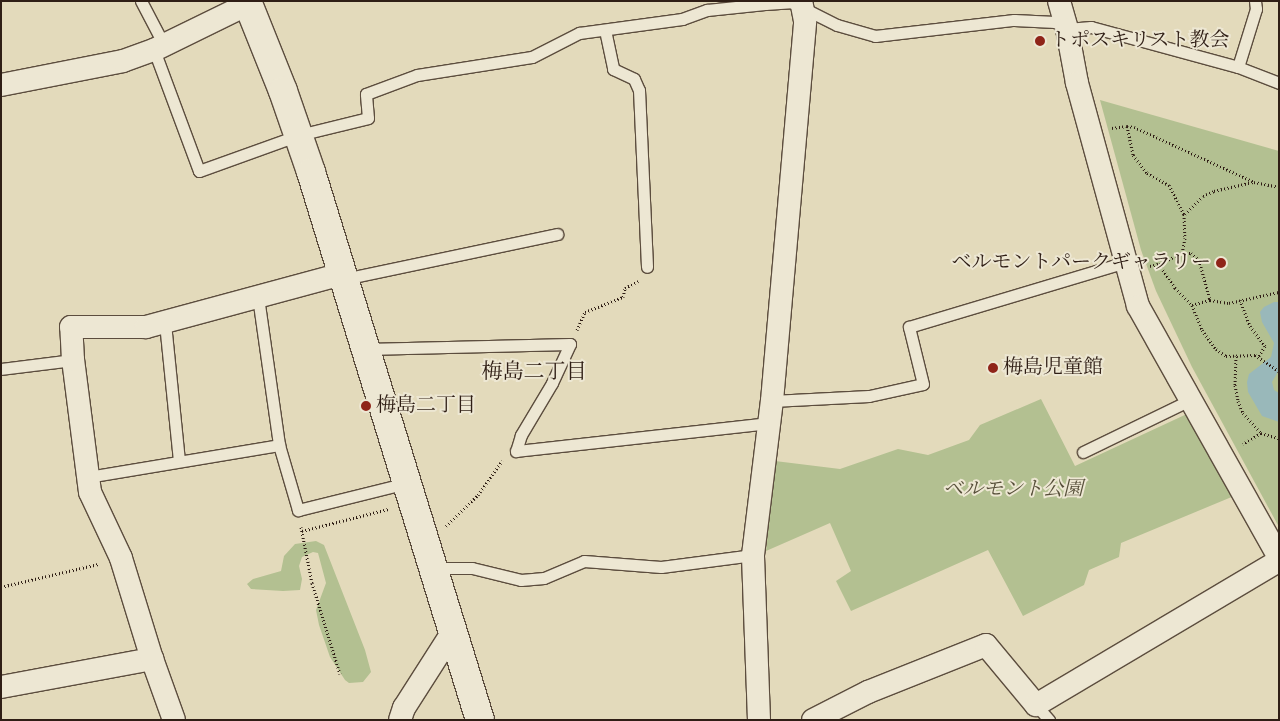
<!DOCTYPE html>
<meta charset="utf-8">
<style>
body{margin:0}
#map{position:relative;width:1280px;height:721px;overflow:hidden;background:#e3dabb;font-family:Vollkorn,"Noto Serif JP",serif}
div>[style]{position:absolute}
.green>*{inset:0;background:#b3c091}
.water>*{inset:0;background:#99b8ba}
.path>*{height:3px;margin-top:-1.5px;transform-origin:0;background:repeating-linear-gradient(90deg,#2f1e15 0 1px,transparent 0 3.5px)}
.roads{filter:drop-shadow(1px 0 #5c4d3e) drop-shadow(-1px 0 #5c4d3e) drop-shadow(0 1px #5c4d3e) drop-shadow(0 -1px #5c4d3e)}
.service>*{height:11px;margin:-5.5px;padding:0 5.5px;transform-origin:5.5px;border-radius:5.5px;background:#ede7d3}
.minor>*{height:22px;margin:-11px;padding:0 11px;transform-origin:11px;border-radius:11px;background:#ede7d3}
.tertiary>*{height:28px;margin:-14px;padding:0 14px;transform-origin:14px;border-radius:14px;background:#ede7d3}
.dots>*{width:14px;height:14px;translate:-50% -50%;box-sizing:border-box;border:2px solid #ede7d3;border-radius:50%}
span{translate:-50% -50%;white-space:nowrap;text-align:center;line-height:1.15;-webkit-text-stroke:4px #ede7d3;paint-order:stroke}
.poi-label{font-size:20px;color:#2f1e15}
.left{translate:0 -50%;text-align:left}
.right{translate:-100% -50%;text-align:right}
.park-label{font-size:20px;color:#574f3a;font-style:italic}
.neighbourhood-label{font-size:21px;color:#2f1e15}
.frame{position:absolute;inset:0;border:2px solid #2f1e15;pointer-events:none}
</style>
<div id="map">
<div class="green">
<i style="clip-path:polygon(1100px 100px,1279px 151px,1279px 527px,1192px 367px,1156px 291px,1141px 250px)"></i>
<i style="clip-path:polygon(1041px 399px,1075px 466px,1189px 413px,1234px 496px,1121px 543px,1119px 557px,1089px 570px,1084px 585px,1023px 616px,988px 550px,851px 611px,836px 581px,851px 571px,830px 523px,766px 551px,775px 461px,840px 469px,898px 449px,928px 455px,969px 440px,980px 425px)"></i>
<i style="clip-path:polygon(316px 541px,324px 545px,365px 650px,371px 672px,363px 682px,349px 683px,345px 680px,330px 657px,319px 625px,316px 610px,326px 583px,318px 553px,313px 552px,302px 557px,299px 566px,302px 579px,300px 590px,283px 591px,251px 589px,247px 584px,253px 579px,281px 571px,284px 556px,295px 544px)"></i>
</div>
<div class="water">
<i style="clip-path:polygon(1274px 302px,1279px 302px,1279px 370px,1272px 382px,1274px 390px,1279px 393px,1279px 422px,1262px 416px,1248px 392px,1247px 382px,1249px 374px,1271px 357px,1274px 343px,1262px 322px,1260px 312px,1264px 307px)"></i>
</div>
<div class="path">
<i style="left:1127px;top:126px;width:30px;rotate:78deg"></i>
<i style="left:1133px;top:155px;width:23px;rotate:52deg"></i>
<i style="left:1147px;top:173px;width:25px;rotate:29deg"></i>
<i style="left:1169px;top:185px;width:33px;rotate:63deg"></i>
<i style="left:1184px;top:214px;width:24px;rotate:88deg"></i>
<i style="left:1185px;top:238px;width:15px;rotate:101deg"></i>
<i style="left:1182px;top:253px;width:25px;rotate:154deg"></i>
<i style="left:1112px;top:128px;width:15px;rotate:-8deg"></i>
<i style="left:1127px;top:126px;width:7px;rotate:8deg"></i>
<i style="left:1134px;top:127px;width:132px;rotate:24.6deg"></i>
<i style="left:1254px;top:182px;width:25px;rotate:11deg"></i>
<i style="left:1185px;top:214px;width:25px;rotate:-45deg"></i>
<i style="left:1203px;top:196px;width:12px;rotate:-24deg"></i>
<i style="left:1214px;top:191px;width:40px;rotate:-13deg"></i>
<i style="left:1182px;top:253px;width:9px"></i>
<i style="left:1191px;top:253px;width:11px;rotate:41deg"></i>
<i style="left:1199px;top:260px;width:41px;rotate:74.6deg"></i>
<i style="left:1150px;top:266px;width:9px;rotate:-13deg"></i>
<i style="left:1159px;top:264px;width:29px;rotate:56deg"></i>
<i style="left:1175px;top:288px;width:24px;rotate:45deg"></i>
<i style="left:1192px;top:305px;width:27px;rotate:68deg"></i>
<i style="left:1202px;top:330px;width:24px;rotate:54deg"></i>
<i style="left:1216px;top:349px;width:12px;rotate:35deg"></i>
<i style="left:1226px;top:356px;width:29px;rotate:-2deg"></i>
<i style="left:1255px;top:355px;width:29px;rotate:34deg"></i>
<i style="left:1240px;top:300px;width:28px;rotate:69deg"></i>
<i style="left:1250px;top:326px;width:25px;rotate:53deg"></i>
<i style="left:1265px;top:346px;width:13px;rotate:122deg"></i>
<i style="left:1192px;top:305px;width:19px;rotate:-16deg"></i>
<i style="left:1210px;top:300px;width:19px;rotate:9deg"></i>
<i style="left:1229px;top:303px;width:51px;rotate:-12.4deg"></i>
<i style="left:577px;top:330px;width:20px;rotate:-66deg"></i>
<i style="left:585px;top:312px;width:41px;rotate:-21.5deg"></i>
<i style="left:623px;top:297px;width:9px;rotate:-77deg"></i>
<i style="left:625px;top:288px;width:15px;rotate:-28deg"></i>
<i style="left:1236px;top:356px;width:29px;rotate:92deg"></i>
<i style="left:1235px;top:385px;width:16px;rotate:79deg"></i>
<i style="left:1238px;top:401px;width:13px;rotate:67deg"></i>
<i style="left:1243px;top:413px;width:27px;rotate:48deg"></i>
<i style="left:1261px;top:433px;width:21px;rotate:149deg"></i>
<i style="left:1261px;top:433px;width:19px;rotate:16deg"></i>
<i style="left:446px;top:526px;width:45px;rotate:-44.1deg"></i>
<i style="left:478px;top:495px;width:42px;rotate:-54.8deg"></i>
<i style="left:301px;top:527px;width:57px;rotate:78.9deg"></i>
<i style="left:312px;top:583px;width:95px;rotate:72.9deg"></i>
<i style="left:302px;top:531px;width:89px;rotate:-14.3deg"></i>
<i style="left:1px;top:587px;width:100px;rotate:-13.3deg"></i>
</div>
<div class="roads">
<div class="service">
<i style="left:141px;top:1px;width:50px;rotate:62.4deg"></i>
<i style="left:605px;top:30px;width:40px;rotate:78deg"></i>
<i style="left:613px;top:69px;width:23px;rotate:25deg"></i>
<i style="left:634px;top:79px;width:12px;rotate:66deg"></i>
<i style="left:639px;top:90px;width:177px;rotate:87.4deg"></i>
<i style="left:154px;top:50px;width:129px;rotate:69.6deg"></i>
<i style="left:199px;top:171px;width:106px;rotate:-19.8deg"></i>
<i style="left:299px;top:135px;width:71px;rotate:-13.8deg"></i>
<i style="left:368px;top:118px;width:24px;rotate:-95deg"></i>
<i style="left:366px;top:94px;width:54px;rotate:-20.4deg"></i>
<i style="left:417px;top:75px;width:116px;rotate:-8.9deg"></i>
<i style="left:532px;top:57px;width:53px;rotate:-27.1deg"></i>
<i style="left:579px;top:33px;width:104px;rotate:-7.7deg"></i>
<i style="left:682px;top:19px;width:27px;rotate:-20deg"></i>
<i style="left:707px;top:10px;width:58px;rotate:-5.9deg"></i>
<i style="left:765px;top:4px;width:26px;rotate:-4deg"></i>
<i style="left:791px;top:2px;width:51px;rotate:26.6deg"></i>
<i style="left:837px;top:25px;width:40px;rotate:16deg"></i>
<i style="left:875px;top:36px;width:140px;rotate:-6.6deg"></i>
<i style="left:1014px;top:20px;width:41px;rotate:2.8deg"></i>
<i style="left:1055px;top:22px;width:14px;rotate:30deg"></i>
<i style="left:1067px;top:29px;width:24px;rotate:-5deg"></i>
<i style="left:1091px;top:27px;width:152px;rotate:15.2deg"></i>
<i style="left:1238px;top:67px;width:44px;rotate:21.3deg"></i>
<i style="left:1238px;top:67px;width:61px;rotate:-72.8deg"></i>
<i style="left:1256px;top:9px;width:8px;rotate:-97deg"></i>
<i style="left:344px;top:279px;width:218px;rotate:-11.9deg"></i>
<i style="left:258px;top:297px;width:149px;rotate:81.9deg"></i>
<i style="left:279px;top:445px;width:68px;rotate:73.7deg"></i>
<i style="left:298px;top:510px;width:112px;rotate:-13.9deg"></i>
<i style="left:165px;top:323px;width:138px;rotate:84.2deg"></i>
<i style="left:366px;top:349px;width:204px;rotate:-1.4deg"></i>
<i style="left:570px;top:344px;width:43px;rotate:114.8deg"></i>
<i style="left:552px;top:383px;width:61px;rotate:120.8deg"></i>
<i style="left:521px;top:435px;width:17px;rotate:107deg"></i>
<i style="left:516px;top:451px;width:256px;rotate:-6.3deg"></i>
<i style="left:1px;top:369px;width:73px;rotate:-7.1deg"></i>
<i style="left:772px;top:401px;width:97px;rotate:-3deg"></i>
<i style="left:869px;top:396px;width:55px;rotate:-12.5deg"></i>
<i style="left:923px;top:384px;width:59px;rotate:-103.8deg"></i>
<i style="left:909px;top:327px;width:227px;rotate:-16.7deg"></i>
<i style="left:1083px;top:452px;width:119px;rotate:-25.9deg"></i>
<i style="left:88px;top:477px;width:194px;rotate:-9.5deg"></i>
<i style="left:434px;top:568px;width:38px"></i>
<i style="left:472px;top:568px;width:50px;rotate:13.8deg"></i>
<i style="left:521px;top:580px;width:23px;rotate:-5deg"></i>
<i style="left:544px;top:578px;width:43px;rotate:-23deg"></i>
<i style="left:584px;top:561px;width:77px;rotate:4.5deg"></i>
<i style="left:661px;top:567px;width:93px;rotate:-7.4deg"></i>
<i style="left:1036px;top:705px;width:20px;rotate:49deg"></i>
</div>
<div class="minor">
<i style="left:1059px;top:1px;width:29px;rotate:74deg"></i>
<i style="left:1067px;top:29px;width:55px;rotate:79.5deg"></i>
<i style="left:1077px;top:83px;width:231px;rotate:74.7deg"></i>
<i style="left:1138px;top:306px;width:288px;rotate:60.7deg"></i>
<i style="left:1px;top:85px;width:124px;rotate:-11.1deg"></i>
<i style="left:123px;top:61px;width:33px;rotate:-20deg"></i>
<i style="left:154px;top:50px;width:105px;rotate:-26.1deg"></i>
<i style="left:1px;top:687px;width:154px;rotate:-10.5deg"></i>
<i style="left:174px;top:720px;width:65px;rotate:-109.8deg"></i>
<i style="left:152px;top:659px;width:106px;rotate:-107.1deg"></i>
<i style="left:121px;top:558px;width:73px;rotate:-115.2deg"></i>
<i style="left:90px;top:492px;width:133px;rotate:-97.3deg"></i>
<i style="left:73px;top:360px;width:33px;rotate:-93deg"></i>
<i style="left:71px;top:327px;width:75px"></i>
<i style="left:146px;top:327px;width:204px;rotate:-15.1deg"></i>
<i style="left:400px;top:720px;width:13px;rotate:-72deg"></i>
<i style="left:404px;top:708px;width:89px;rotate:-57.4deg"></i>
<i style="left:759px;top:720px;width:165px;rotate:-92.1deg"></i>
<i style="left:753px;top:555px;width:155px;rotate:-83deg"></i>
<i style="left:772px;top:401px;width:381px;rotate:-85deg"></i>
<i style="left:805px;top:21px;width:20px;rotate:-101deg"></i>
<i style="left:813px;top:720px;width:62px;rotate:-27deg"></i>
<i style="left:868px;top:692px;width:127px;rotate:-21.7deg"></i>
<i style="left:986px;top:645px;width:78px;rotate:50.2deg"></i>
<i style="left:1036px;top:705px;width:282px;rotate:-30.7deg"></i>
</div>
<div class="tertiary">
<i style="left:247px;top:1px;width:97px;rotate:68.2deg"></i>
<i style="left:283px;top:91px;width:86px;rotate:70.9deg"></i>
<i style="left:311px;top:172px;width:573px;rotate:72.86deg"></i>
</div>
</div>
<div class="dots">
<i style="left:1040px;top:41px;background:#8f2418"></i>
<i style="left:1221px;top:263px;background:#8f2418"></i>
<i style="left:993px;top:368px;background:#8f2418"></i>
<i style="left:366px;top:406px;background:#8f2418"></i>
</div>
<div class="poi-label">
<span class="left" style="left:1050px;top:41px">トポスキリスト教会</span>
<span class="right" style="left:1211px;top:263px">ベルモントパークギャラリー</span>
<span class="left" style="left:1003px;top:368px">梅島児童館</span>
<span class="left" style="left:376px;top:406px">梅島二丁目</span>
</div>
<div class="park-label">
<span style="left:1013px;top:490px">ベルモント公園</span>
</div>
<div class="neighbourhood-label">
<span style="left:534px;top:373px">梅島二丁目</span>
</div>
<div class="frame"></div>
</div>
